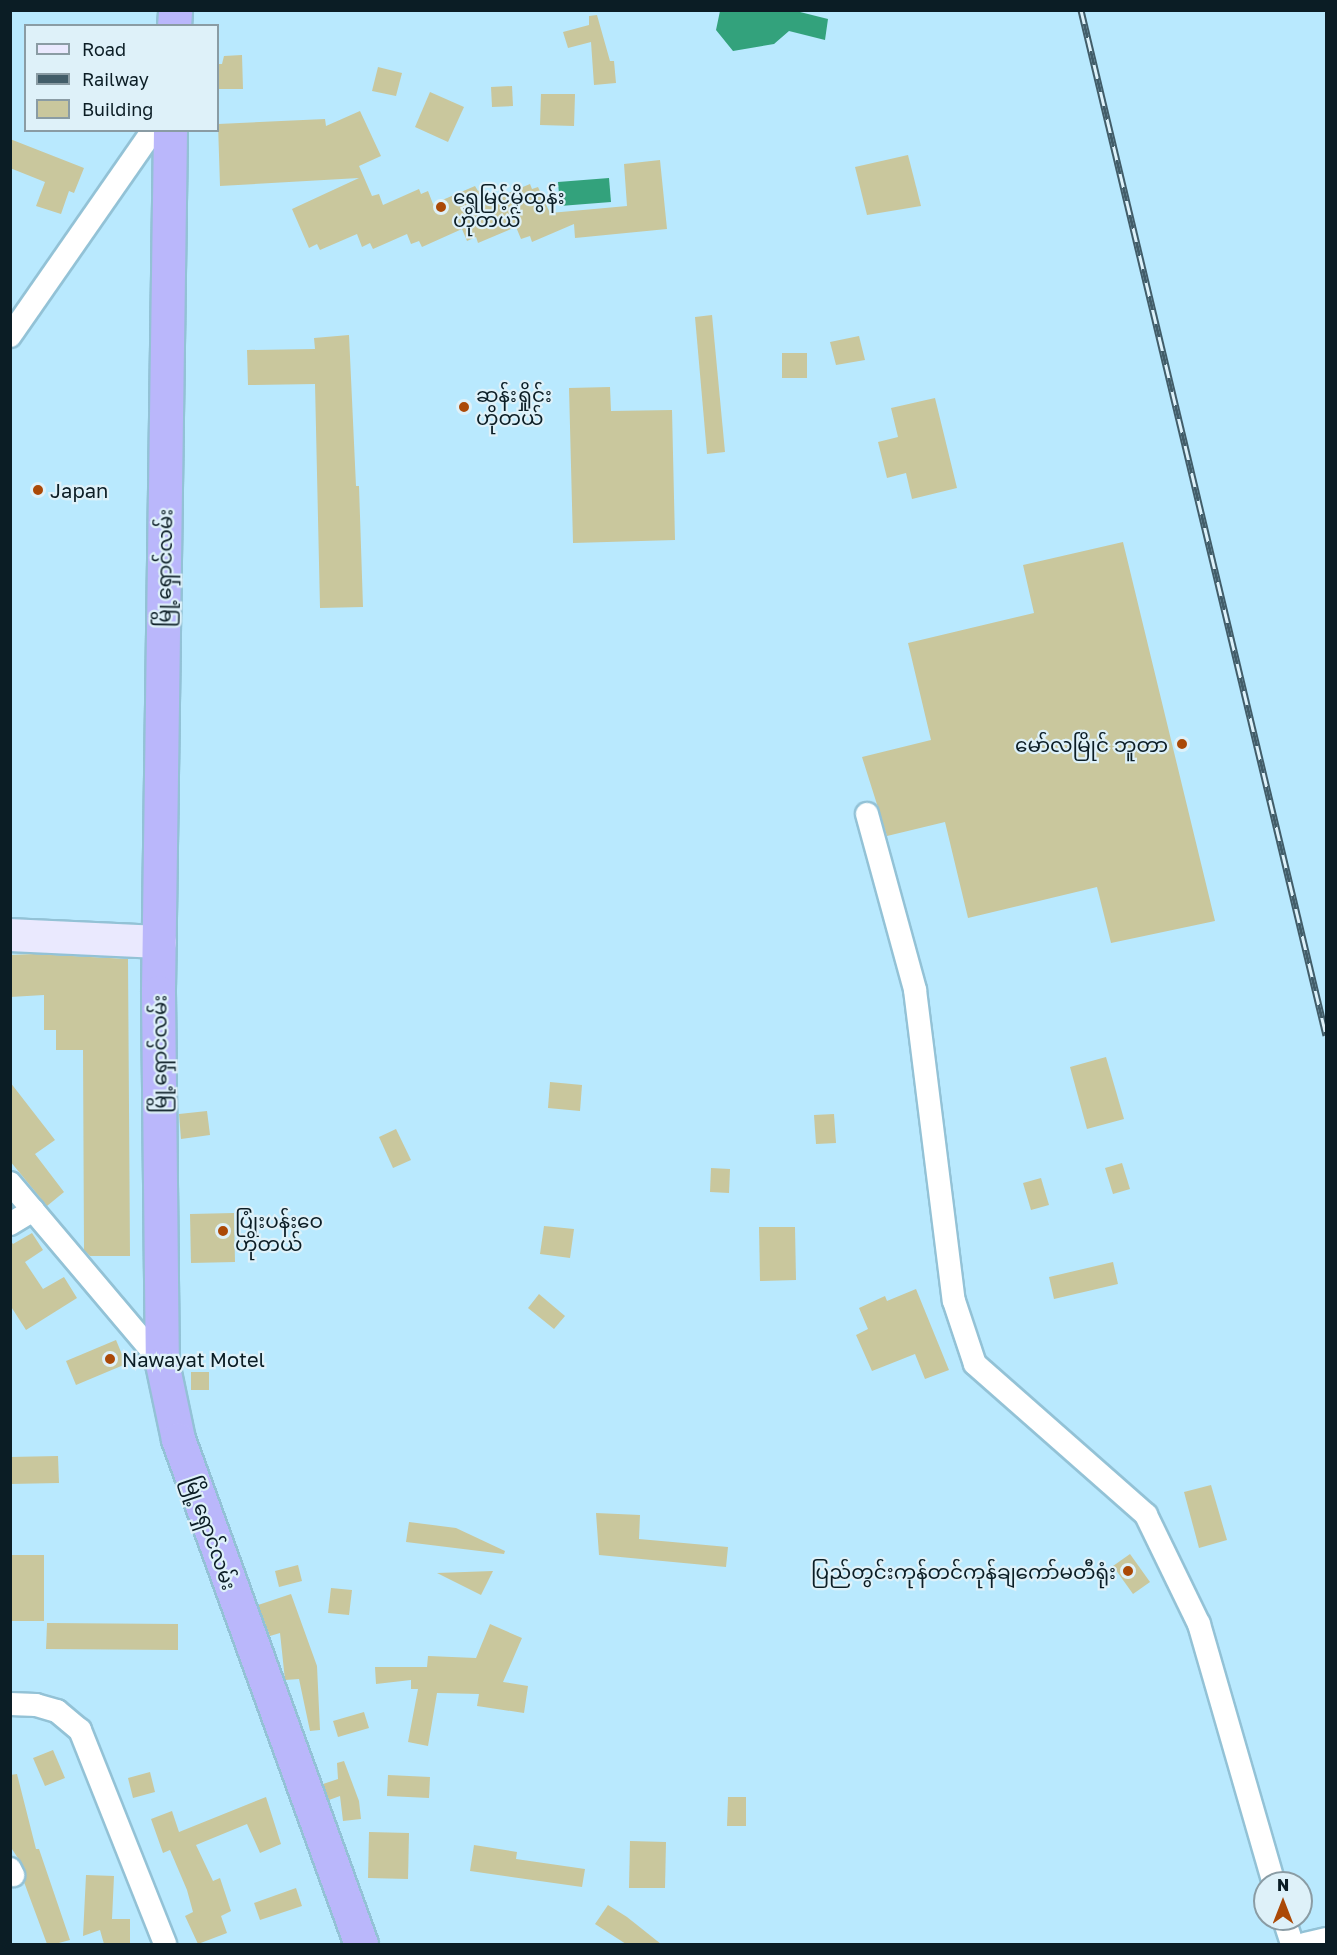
<!DOCTYPE html>
<meta charset="utf-8">
<style>
body{margin:0}
#map{position:relative;width:1337px;height:1955px;overflow:hidden;background:#b9e9fe;font-family:"Golos Text","Noto Sans Myanmar",sans-serif}
div>[style]{position:absolute}
.water>*{inset:0;background:#33a27c}
.building>*{inset:0;background:#c9c79d}
.roads{filter:drop-shadow(2px 0 #93c2d6) drop-shadow(-2px 0 #93c2d6) drop-shadow(0 2px #93c2d6) drop-shadow(0 -2px #93c2d6)}
.street>*{height:22px;margin:-11px;padding:0 11px;transform-origin:11px;border-radius:11px;background:#fff}
.secondary>*{height:32px;margin:-16px;padding:0 16px;transform-origin:16px;border-radius:16px;background:#eae9fe}
.highway>*{height:33px;margin:-16.5px;padding:0 16.5px;transform-origin:16.5px;border-radius:16.5px;background:#bab7fb}
.rail>*{height:7px;margin-top:-3.5px;transform-origin:0;background:repeating-linear-gradient(90deg,#def1f9 0 14px,#425d69 0 28px);box-sizing:border-box;border-block:2px solid #425d69}
.dots>*{width:16px;height:16px;translate:-50% -50%;box-sizing:border-box;border:3px solid #def1f9;border-radius:50%}
span{translate:-50% -50%;white-space:nowrap;text-align:center;line-height:1.15;-webkit-text-stroke:4.5px #def1f9;paint-order:stroke}
.poi-label{font-size:20px;color:#0b1d25}
.left{translate:0 -50%;text-align:left}
.right{translate:-100% -50%;text-align:right}
.street-label{font-size:20px;color:#0b1d25}
.frame{position:absolute;inset:0;border:12px solid #0b1d25;pointer-events:none}
.legend{position:absolute;left:24px;top:24px;width:195px;height:108px;box-sizing:border-box;background:#def1f9;border:2px solid #8a9ca4;margin:0;padding:8px 10px;list-style:none;font-size:18px;color:#0b1d25}
.legend li{display:flex;align-items:center;gap:12px;height:30px}
.legend b{width:30px;border:2px solid #8a9ca4}
.north{position:absolute;left:1253px;top:1871px;width:60px;height:60px;box-sizing:border-box;background:#def1f9;border:2px solid #8a9ca4;border-radius:50%;rotate:0deg;font-size:16px;font-weight:700;line-height:24px;text-align:center;color:#0b1d25}
.north::after{content:'';display:block;margin:auto;width:21px;height:27px;background:#ab4907;clip-path:polygon(50% 0,100% 100%,50% 72%,0 100%)}
</style>
<div id="map">
<div class="water">
<i style="clip-path:polygon(720px 11px,796px 11px,828px 19px,825px 40px,789px 31px,774px 44px,733px 51px,716px 30px)"></i>
<i style="clip-path:polygon(609px 178px,611px 202px,560px 206px,558px 182px)"></i>
</div>
<div class="building">
<i style="clip-path:polygon(597px 15px,610px 61px,614px 61px,616px 83px,594px 85px,591px 42px,568px 48px,563px 32px,589px 25px,589px 16px)"></i>
<i style="clip-path:polygon(242px 55px,243px 89px,218px 89px,218px 64px,222px 64px,224px 56px)"></i>
<i style="clip-path:polygon(378px 67px,402px 73px,396px 96px,372px 91px)"></i>
<i style="clip-path:polygon(512px 86px,513px 106px,492px 107px,491px 87px)"></i>
<i style="clip-path:polygon(430px 92px,464px 107px,448px 142px,415px 127px)"></i>
<i style="clip-path:polygon(541px 94px,575px 94px,574px 126px,540px 125px)"></i>
<i style="clip-path:polygon(360px 111px,381px 156px,359px 166px,372px 196px,379px 194px,383px 205px,419px 189px,421px 194px,428px 191px,433px 204px,475px 186px,478px 191px,484px 188px,490px 201px,530px 184px,532px 189px,538px 187px,550px 213px,627px 206px,624px 164px,660px 160px,667px 229px,575px 238px,574px 224px,532px 242px,530px 236px,521px 239px,516px 227px,478px 243px,476px 237px,467px 241px,462px 229px,422px 247px,419px 241px,411px 244px,407px 234px,373px 249px,370px 243px,362px 247px,357px 234px,320px 250px,317px 244px,309px 248px,292px 209px,359px 178px,220px 186px,218px 124px,325px 119px,326px 126px)"></i>
<i style="clip-path:polygon(10px 139px,84px 168px,74px 193px,69px 191px,61px 214px,36px 206px,45px 182px,10px 168px)"></i>
<i style="clip-path:polygon(908px 155px,921px 206px,867px 215px,855px 167px)"></i>
<i style="clip-path:polygon(712px 315px,725px 452px,707px 454px,695px 317px)"></i>
<i style="clip-path:polygon(349px 335px,356px 486px,359px 486px,363px 607px,320px 608px,315px 384px,248px 385px,247px 350px,315px 349px,314px 338px)"></i>
<i style="clip-path:polygon(859px 336px,865px 360px,836px 365px,830px 342px)"></i>
<i style="clip-path:polygon(782px 353px,807px 353px,807px 378px,782px 378px)"></i>
<i style="clip-path:polygon(610px 387px,611px 411px,672px 410px,675px 540px,573px 543px,569px 388px)"></i>
<i style="clip-path:polygon(935px 398px,957px 488px,912px 499px,906px 473px,887px 478px,878px 442px,898px 437px,891px 408px)"></i>
<i style="clip-path:polygon(1123px 542px,1215px 921px,1111px 943px,1097px 887px,968px 918px,945px 822px,887px 836px,862px 757px,931px 740px,908px 643px,1034px 613px,1023px 565px)"></i>
<i style="clip-path:polygon(34px 954px,128px 959px,130px 1256px,90px 1256px,84px 1250px,83px 1050px,56px 1050px,56px 1030px,44px 1030px,44px 995px,10px 997px,10px 955px)"></i>
<i style="clip-path:polygon(1106px 1057px,1124px 1119px,1087px 1129px,1070px 1067px)"></i>
<i style="clip-path:polygon(10px 1082px,55px 1140px,35px 1154px,64px 1192px,47px 1206px,10px 1161px)"></i>
<i style="clip-path:polygon(550px 1082px,582px 1085px,580px 1111px,548px 1108px)"></i>
<i style="clip-path:polygon(207px 1111px,210px 1135px,181px 1139px,179px 1114px)"></i>
<i style="clip-path:polygon(834px 1114px,836px 1143px,816px 1144px,814px 1115px)"></i>
<i style="clip-path:polygon(396px 1129px,411px 1160px,393px 1168px,379px 1137px)"></i>
<i style="clip-path:polygon(1122px 1163px,1130px 1189px,1113px 1194px,1105px 1168px)"></i>
<i style="clip-path:polygon(711px 1168px,730px 1169px,729px 1193px,710px 1192px)"></i>
<i style="clip-path:polygon(1041px 1178px,1049px 1205px,1031px 1210px,1023px 1183px)"></i>
<i style="clip-path:polygon(234px 1213px,235px 1262px,191px 1263px,190px 1214px)"></i>
<i style="clip-path:polygon(544px 1226px,574px 1229px,570px 1258px,540px 1254px)"></i>
<i style="clip-path:polygon(759px 1227px,795px 1227px,796px 1280px,760px 1281px)"></i>
<i style="clip-path:polygon(32px 1233px,43px 1250px,25px 1262px,43px 1289px,64px 1277px,77px 1298px,26px 1330px,10px 1305px,10px 1240px,13px 1244px)"></i>
<i style="clip-path:polygon(1113px 1262px,1118px 1284px,1054px 1299px,1049px 1277px)"></i>
<i style="clip-path:polygon(916px 1289px,949px 1370px,925px 1379px,915px 1354px,872px 1371px,856px 1335px,868px 1329px,859px 1308px,885px 1296px,887px 1301px)"></i>
<i style="clip-path:polygon(539px 1294px,565px 1316px,554px 1329px,528px 1308px)"></i>
<i style="clip-path:polygon(116px 1340px,126px 1364px,76px 1385px,66px 1361px)"></i>
<i style="clip-path:polygon(191px 1372px,209px 1372px,209px 1390px,191px 1390px)"></i>
<i style="clip-path:polygon(58px 1456px,59px 1483px,10px 1484px,10px 1457px)"></i>
<i style="clip-path:polygon(1211px 1485px,1227px 1540px,1199px 1548px,1184px 1492px)"></i>
<i style="clip-path:polygon(596px 1513px,640px 1515px,639px 1539px,728px 1547px,726px 1567px,599px 1555px)"></i>
<i style="clip-path:polygon(409px 1522px,456px 1528px,505px 1551px,504px 1554px,406px 1542px)"></i>
<i style="clip-path:polygon(1130px 1554px,1150px 1582px,1133px 1594px,1113px 1566px)"></i>
<i style="clip-path:polygon(10px 1555px,44px 1555px,44px 1621px,10px 1621px)"></i>
<i style="clip-path:polygon(298px 1565px,302px 1581px,279px 1587px,275px 1571px)"></i>
<i style="clip-path:polygon(493px 1571px,481px 1595px,437px 1573px)"></i>
<i style="clip-path:polygon(331px 1588px,352px 1590px,349px 1615px,328px 1613px)"></i>
<i style="clip-path:polygon(291px 1594px,317px 1666px,320px 1730px,310px 1731px,299px 1679px,285px 1680px,280px 1633px,270px 1636px,258px 1605px)"></i>
<i style="clip-path:polygon(47px 1623px,178px 1624px,178px 1650px,46px 1649px)"></i>
<i style="clip-path:polygon(490px 1624px,522px 1638px,503px 1682px,528px 1686px,524px 1713px,477px 1706px,479px 1694px,437px 1693px,428px 1746px,408px 1742px,418px 1689px,411px 1689px,411px 1680px,376px 1684px,375px 1667px,427px 1667px,428px 1656px,476px 1658px)"></i>
<i style="clip-path:polygon(364px 1712px,369px 1728px,338px 1737px,333px 1721px)"></i>
<i style="clip-path:polygon(53px 1750px,65px 1778px,45px 1786px,33px 1758px)"></i>
<i style="clip-path:polygon(344px 1761px,359px 1801px,361px 1819px,343px 1821px,340px 1796px,329px 1800px,323px 1784px,338px 1779px,337px 1763px)"></i>
<i style="clip-path:polygon(150px 1772px,155px 1792px,133px 1798px,128px 1778px)"></i>
<i style="clip-path:polygon(17px 1774px,36px 1849px,39px 1849px,70px 1940px,55px 1944px,47px 1944px,24px 1882px,25px 1869px,10px 1846px,10px 1775px)"></i>
<i style="clip-path:polygon(388px 1775px,430px 1777px,429px 1798px,387px 1796px)"></i>
<i style="clip-path:polygon(266px 1797px,281px 1844px,260px 1853px,247px 1824px,196px 1845px,213px 1881px,220px 1878px,231px 1911px,221px 1916px,227px 1933px,198px 1944px,185px 1916px,193px 1912px,187px 1890px,170px 1850px,163px 1853px,151px 1819px,172px 1811px,179px 1832px)"></i>
<i style="clip-path:polygon(728px 1797px,746px 1797px,746px 1826px,727px 1826px)"></i>
<i style="clip-path:polygon(369px 1832px,409px 1833px,408px 1879px,368px 1878px)"></i>
<i style="clip-path:polygon(630px 1841px,666px 1842px,665px 1888px,629px 1888px)"></i>
<i style="clip-path:polygon(474px 1845px,517px 1852px,516px 1859px,585px 1869px,582px 1887px,470px 1871px)"></i>
<i style="clip-path:polygon(86px 1875px,114px 1876px,112px 1919px,130px 1919px,130px 1944px,104px 1944px,100px 1930px,83px 1936px)"></i>
<i style="clip-path:polygon(296px 1888px,302px 1906px,260px 1920px,254px 1903px)"></i>
<i style="clip-path:polygon(608px 1905px,627px 1917px,661px 1944px,626px 1944px,595px 1924px)"></i>
</div>
<div class="roads">
<div class="street">
<i style="left:10px;top:336px;width:251px;rotate:-55.2deg"></i>
<i style="left:867px;top:814px;width:182px;rotate:74.7deg"></i>
<i style="left:915px;top:990px;width:313px;rotate:82.9deg"></i>
<i style="left:954px;top:1301px;width:66px;rotate:71.6deg"></i>
<i style="left:975px;top:1364px;width:228px;rotate:41.4deg"></i>
<i style="left:1146px;top:1515px;width:121px;rotate:64.1deg"></i>
<i style="left:1199px;top:1624px;width:270px;rotate:73.9deg"></i>
<i style="left:10px;top:1183px;width:236px;rotate:49.8deg"></i>
<i style="left:10px;top:1224px;width:27px;rotate:-31deg"></i>
<i style="left:10px;top:1704px;width:26px;rotate:2deg"></i>
<i style="left:36px;top:1705px;width:22px;rotate:16deg"></i>
<i style="left:57px;top:1711px;width:30px;rotate:40deg"></i>
<i style="left:80px;top:1730px;width:230px;rotate:68.3deg"></i>
<i style="left:10px;top:1869px;width:7px;rotate:63deg"></i>
<i style="left:1284px;top:1919px;width:26px;rotate:72deg"></i>
<i style="left:1305px;top:1944px;width:22px;rotate:-13deg"></i>
</div>
<div class="secondary">
<i style="left:10px;top:935px;width:150px;rotate:2.7deg"></i>
</div>
<div class="highway">
<i style="left:174px;top:26px;width:16px;rotate:-86deg"></i>
<i style="left:170px;top:130px;width:862px;rotate:90.8deg"></i>
<i style="left:158px;top:992px;width:371px;rotate:89.4deg"></i>
<i style="left:162px;top:1363px;width:78px;rotate:78.1deg"></i>
<i style="left:178px;top:1439px;width:537px;rotate:70.08deg"></i>
</div>
</div>
<div class="rail">
<i style="left:1081px;top:10px;width:1054px;rotate:76.56deg"></i>
</div>
<div class="dots">
<i style="left:441px;top:207px;background:#ab4907"></i>
<i style="left:464px;top:407px;background:#ab4907"></i>
<i style="left:38px;top:490px;background:#ab4907"></i>
<i style="left:1182px;top:744px;background:#ab4907"></i>
<i style="left:223px;top:1231px;background:#ab4907"></i>
<i style="left:110px;top:1359px;background:#ab4907"></i>
<i style="left:1128px;top:1571px;background:#ab4907"></i>
</div>
<div class="poi-label">
<span class="left" style="left:453px;top:208px">ရွှေမြင့်မိုထွန်း<br>ဟိုတယ်</span>
<span class="left" style="left:476px;top:406px">ဆန်းရှိုင်း<br>ဟိုတယ်</span>
<span class="left" style="left:50px;top:490px">Japan</span>
<span class="right" style="left:1168px;top:744px">မော်လမြိုင် ဘူတာ</span>
<span class="left" style="left:235px;top:1232px">ပြုံးပန်းဝေ<br>ဟိုတယ်</span>
<span class="left" style="left:122px;top:1359px">Nawayat Motel</span>
<span class="right" style="left:1116px;top:1571px">ပြည်တွင်းကုန်တင်ကုန်ချကော်မတီရုံး</span>
</div>
<div class="street-label">
<span style="left:164px;top:568px;rotate:-89deg">မြို့ရှောင်လမ်း</span>
<span style="left:159px;top:1054px;rotate:-90deg">မြို့ရှောင်လမ်း</span>
<span style="left:211px;top:1533px;rotate:71deg">မြို့ရှောင်လမ်း</span>
</div>
<div class="frame"></div>
<ul class="legend">
<li><b style="height:8px;background:#eae9fe"></b>Road</li>
<li><b style="height:8px;background:#425d69"></b>Railway</li>
<li><b style="height:16px;background:#c9c79d"></b>Building</li>
</ul>
<div class="north">N</div>
</div>
